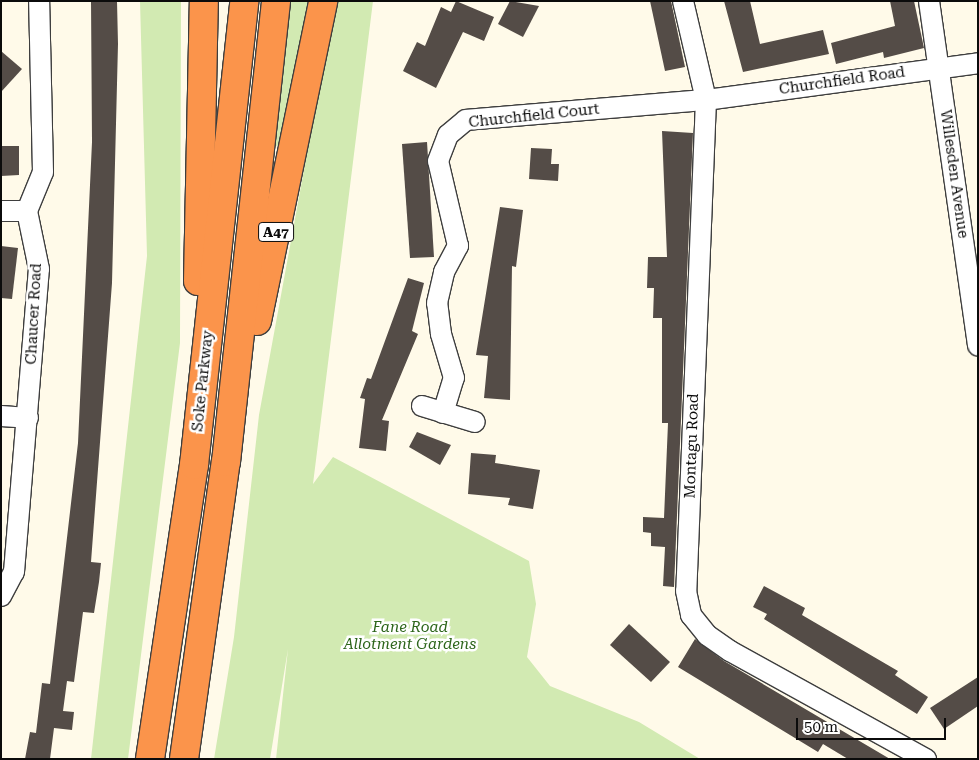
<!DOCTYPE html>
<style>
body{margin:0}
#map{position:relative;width:979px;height:760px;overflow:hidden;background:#fffae9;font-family:"Roboto Serif",serif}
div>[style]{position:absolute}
.green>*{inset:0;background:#d2eab2}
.building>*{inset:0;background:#544c47}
.roads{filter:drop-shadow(1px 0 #3e3e3e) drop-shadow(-1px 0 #3e3e3e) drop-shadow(0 1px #3e3e3e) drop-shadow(0 -1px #3e3e3e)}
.minor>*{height:20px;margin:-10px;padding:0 10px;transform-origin:10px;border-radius:10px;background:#fff}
.highway>*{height:28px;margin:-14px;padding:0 14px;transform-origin:14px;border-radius:14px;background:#fb944b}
span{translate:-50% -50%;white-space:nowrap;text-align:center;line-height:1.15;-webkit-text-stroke:5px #fff;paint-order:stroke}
.shield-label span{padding:1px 4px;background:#fff;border:1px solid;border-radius:4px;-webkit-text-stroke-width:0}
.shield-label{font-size:14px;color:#0b0b0b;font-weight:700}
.street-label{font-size:15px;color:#0b0b0b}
.park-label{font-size:15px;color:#2c651a;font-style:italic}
.frame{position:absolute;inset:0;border:2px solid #0b0b0b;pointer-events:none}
.scale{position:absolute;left:796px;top:718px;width:150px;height:22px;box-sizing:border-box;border:2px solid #0b0b0b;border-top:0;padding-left:6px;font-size:15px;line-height:18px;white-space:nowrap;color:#0b0b0b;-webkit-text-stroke:4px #fff;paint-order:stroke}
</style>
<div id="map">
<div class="green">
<i style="clip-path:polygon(140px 1px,181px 1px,180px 343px,128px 759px,91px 759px,147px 256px)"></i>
<i style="clip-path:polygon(289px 1px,308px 1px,280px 145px,272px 147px)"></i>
<i style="clip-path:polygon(335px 1px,373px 1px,313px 484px,333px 457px,529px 561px,536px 604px,527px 657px,550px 686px,639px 722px,700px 759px,276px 759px,288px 649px,270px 759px,214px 759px,234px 637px,259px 415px)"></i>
</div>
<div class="building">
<i style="clip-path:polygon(91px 1px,117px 1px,118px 44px,112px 283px,91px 562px,101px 563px,99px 582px,94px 613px,83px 612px,74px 682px,67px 681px,63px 711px,74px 712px,72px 730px,54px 728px,50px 759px,25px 759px,30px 732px,36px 733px,42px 683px,50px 684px,78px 443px,92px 142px)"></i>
<i style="clip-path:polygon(456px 1px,494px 17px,484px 41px,463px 32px,436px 88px,403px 71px,417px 42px,425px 46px,441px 7px,451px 12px)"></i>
<i style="clip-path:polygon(510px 1px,539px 6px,523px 37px,498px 24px)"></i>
<i style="clip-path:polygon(650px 1px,671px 1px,685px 67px,665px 71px)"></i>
<i style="clip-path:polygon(724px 1px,750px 1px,760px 44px,823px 30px,829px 54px,743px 72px)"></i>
<i style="clip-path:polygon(890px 1px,914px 1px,924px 48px,884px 58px,883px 52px,836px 64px,831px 43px,895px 26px)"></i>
<i style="clip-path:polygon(1px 51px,22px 69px,1px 92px)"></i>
<i style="clip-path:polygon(662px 131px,693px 133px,674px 587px,663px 586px,665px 547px,651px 546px,651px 533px,643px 532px,643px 517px,664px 518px,668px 423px,662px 423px,662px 318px,653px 318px,654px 288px,647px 288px,648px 257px,667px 257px)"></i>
<i style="clip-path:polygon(427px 142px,434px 257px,410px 258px,402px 144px)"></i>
<i style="clip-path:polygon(1px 146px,19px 146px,19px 175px,1px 176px)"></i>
<i style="clip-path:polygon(531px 148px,552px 149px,551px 164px,559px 164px,558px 181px,529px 179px)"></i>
<i style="clip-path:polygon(500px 207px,523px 210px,516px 267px,512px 266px,510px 400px,484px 398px,488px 356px,476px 355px)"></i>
<i style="clip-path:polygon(1px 246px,18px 248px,12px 299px,1px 298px)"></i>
<i style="clip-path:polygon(408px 278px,424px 283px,412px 331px,418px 334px,382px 420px,389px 421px,386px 451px,359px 448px,365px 399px,360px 398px,367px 378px,371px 379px)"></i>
<i style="clip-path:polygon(417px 432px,451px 445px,440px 465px,409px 447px)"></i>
<i style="clip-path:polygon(471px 453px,496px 455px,495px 463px,540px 470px,533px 509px,508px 505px,510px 498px,468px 494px)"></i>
<i style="clip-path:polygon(764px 586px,805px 608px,802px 615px,898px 671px,895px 675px,928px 697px,917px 714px,764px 619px,767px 614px,753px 607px)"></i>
<i style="clip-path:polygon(629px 624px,670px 662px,651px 682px,610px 645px)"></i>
<i style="clip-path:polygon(695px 639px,724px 661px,890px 759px,848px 759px,823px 744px,818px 752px,678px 667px)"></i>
<i style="clip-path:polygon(978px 677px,978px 706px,944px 729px,930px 708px)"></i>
</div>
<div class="roads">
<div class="minor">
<i style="left:683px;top:1px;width:102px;rotate:76.9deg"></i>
<i style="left:706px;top:100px;width:491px;rotate:92.3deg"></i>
<i style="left:686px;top:591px;width:25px;rotate:78deg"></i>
<i style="left:691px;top:615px;width:26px;rotate:51deg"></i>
<i style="left:707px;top:635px;width:28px;rotate:35deg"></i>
<i style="left:730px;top:651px;width:224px;rotate:28.9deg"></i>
<i style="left:929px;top:1px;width:348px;rotate:81.9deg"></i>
<i style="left:1px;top:211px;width:26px"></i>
<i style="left:422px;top:406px;width:55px;rotate:16.8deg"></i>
<i style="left:443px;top:413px;width:37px;rotate:-73deg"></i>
<i style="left:454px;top:378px;width:46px;rotate:-106.5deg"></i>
<i style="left:441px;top:334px;width:31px;rotate:-97deg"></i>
<i style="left:437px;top:303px;width:32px;rotate:-77deg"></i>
<i style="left:444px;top:272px;width:30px;rotate:-62deg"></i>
<i style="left:458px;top:246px;width:87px;rotate:-103.2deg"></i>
<i style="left:438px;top:161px;width:28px;rotate:-69deg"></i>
<i style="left:448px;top:135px;width:23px;rotate:-40deg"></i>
<i style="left:466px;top:120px;width:241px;rotate:-4.8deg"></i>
<i style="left:706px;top:100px;width:275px;rotate:-7.7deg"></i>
<i style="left:1px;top:416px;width:27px;rotate:4deg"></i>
<i style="left:1px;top:596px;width:27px;rotate:-62deg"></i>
<i style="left:14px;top:572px;width:304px;rotate:-85.3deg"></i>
<i style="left:39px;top:269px;width:59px;rotate:-101.7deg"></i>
<i style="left:27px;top:211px;width:42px;rotate:-67.7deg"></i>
<i style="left:43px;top:172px;width:171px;rotate:-91.3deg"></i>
</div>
<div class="highway">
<i style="left:198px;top:281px;width:280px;rotate:-88.8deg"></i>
<i style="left:257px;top:321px;width:327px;rotate:-78.3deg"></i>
<i style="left:150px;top:759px;width:297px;rotate:-81.5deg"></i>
<i style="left:194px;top:465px;width:467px;rotate:-83.8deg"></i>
<i style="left:184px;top:759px;width:300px;rotate:-82deg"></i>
<i style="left:226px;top:462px;width:464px;rotate:-83.8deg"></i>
</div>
</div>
<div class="shield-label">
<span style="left:276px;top:232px">A47</span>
</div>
<div class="street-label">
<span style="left:842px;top:81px;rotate:-8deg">Churchfield Road</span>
<span style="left:534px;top:116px;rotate:-6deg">Churchfield Court</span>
<span style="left:954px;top:174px;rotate:82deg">Willesden Avenue</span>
<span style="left:34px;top:314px;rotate:-87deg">Chaucer Road</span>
<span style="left:203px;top:381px;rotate:-84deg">Soke Parkway</span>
<span style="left:692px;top:446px;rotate:-88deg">Montagu Road</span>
</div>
<div class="park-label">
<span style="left:410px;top:636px">Fane Road<br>Allotment Gardens</span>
</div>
<div class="frame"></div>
<div class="scale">50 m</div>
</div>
